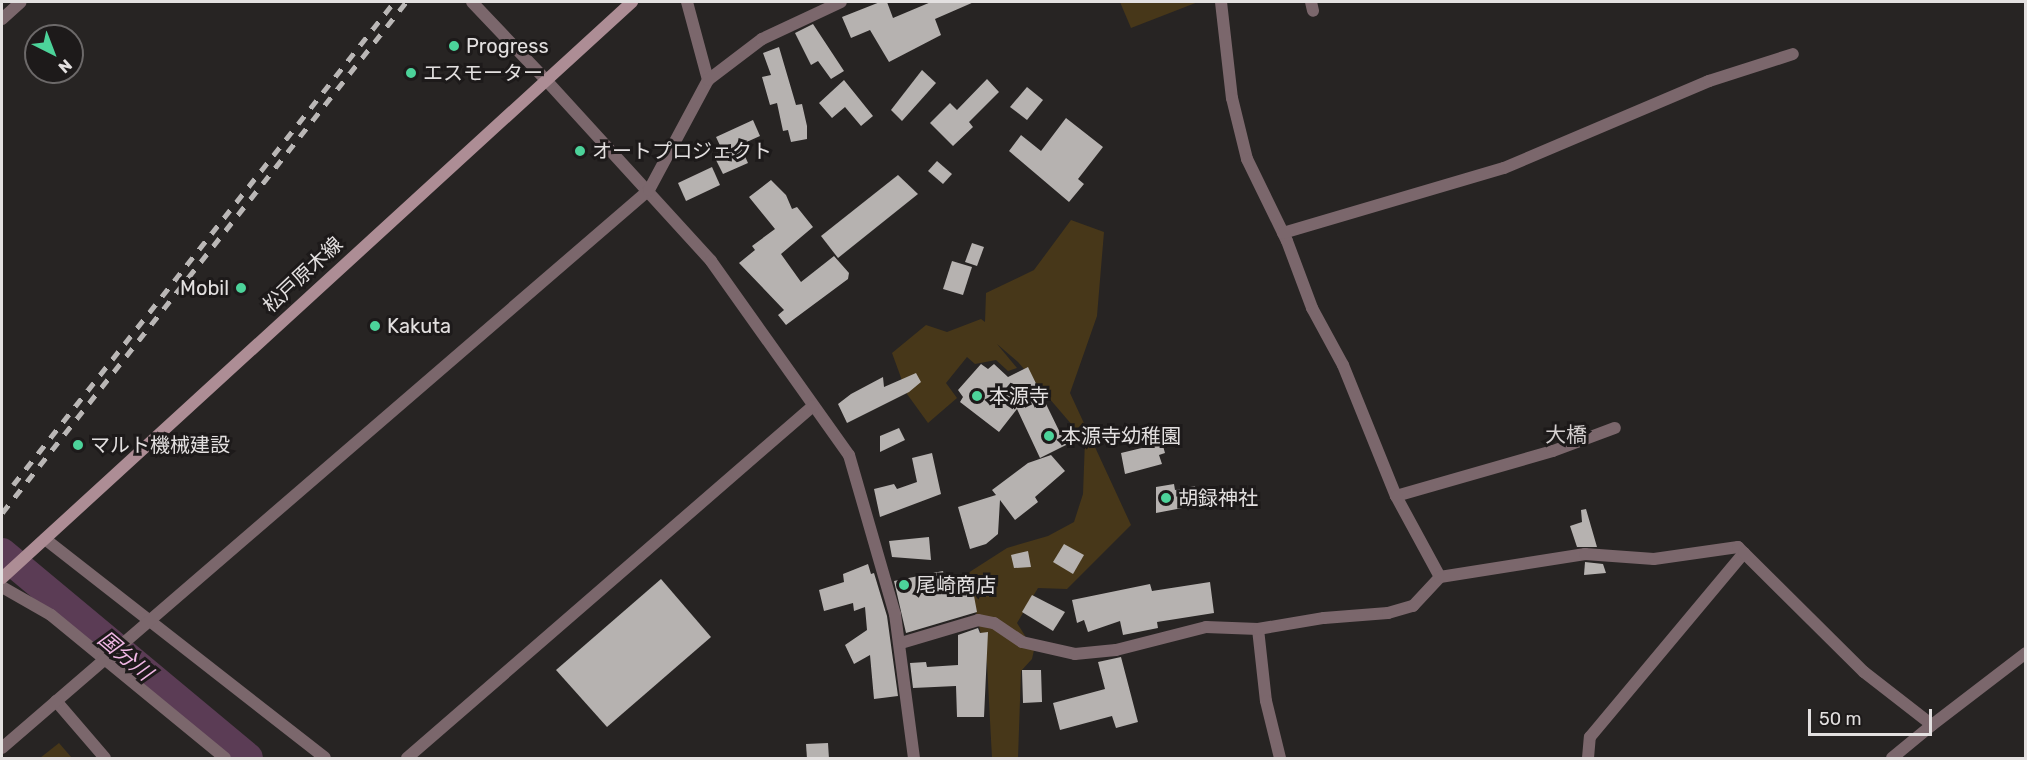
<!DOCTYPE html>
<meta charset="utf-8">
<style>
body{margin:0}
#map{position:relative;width:2027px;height:760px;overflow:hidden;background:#272423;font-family:Rubik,"Noto Sans JP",sans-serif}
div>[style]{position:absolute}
.green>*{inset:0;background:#473719}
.river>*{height:30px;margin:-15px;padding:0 15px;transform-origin:15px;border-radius:15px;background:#5b3c55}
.building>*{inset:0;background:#b6b2b0}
.minor>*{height:12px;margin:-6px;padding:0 6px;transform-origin:6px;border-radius:6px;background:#7b676c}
.tertiary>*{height:12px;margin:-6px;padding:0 6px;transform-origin:6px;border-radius:6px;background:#7b676c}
.secondary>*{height:12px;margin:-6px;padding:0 6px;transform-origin:6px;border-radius:6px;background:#ad8d95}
.rail>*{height:4.5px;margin-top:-2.25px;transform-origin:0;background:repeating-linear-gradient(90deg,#bab7b6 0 10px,transparent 0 20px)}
.dots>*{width:16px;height:16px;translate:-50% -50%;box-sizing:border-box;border:3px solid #1d1a1a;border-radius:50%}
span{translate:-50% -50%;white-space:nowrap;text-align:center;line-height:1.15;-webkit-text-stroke:6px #1d1a1a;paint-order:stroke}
.poi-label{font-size:20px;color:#e3e0e0}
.left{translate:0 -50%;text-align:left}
.right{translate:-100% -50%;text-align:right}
.street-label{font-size:20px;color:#e3e0e0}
.neighbourhood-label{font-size:21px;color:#d5d0d0}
.water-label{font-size:21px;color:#f0b7e4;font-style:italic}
.frame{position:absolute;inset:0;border:3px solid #e3e0e0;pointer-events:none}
.north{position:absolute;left:24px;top:24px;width:60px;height:60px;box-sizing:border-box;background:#1d1a1a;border:2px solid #6c6969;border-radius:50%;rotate:138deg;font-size:16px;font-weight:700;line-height:24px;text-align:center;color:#e3e0e0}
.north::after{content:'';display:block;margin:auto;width:21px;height:27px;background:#4cd39a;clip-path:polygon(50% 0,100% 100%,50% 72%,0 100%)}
.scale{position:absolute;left:1808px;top:709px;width:124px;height:27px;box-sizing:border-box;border:3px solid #e3e0e0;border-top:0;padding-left:8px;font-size:18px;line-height:21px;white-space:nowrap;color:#e3e0e0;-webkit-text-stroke:4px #1d1a1a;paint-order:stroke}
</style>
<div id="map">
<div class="green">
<i style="clip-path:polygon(1120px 2px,1198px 2px,1131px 28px)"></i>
<i style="clip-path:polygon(1071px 220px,1104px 232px,1097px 316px,1070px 393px,1131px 525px,1067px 589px,1038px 588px,1017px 623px,1034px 650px,1032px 659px,1021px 671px,1018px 758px,992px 758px,987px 664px,968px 573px,1007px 548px,1048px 536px,1074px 522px,1083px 494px,1085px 440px,1018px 362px,997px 344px,1017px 368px,1008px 371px,996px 360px,975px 364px,967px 357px,946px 383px,957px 398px,928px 423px,907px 394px,892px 353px,926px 325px,947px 332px,981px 319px,985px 322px,986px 293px,1034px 270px)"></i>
<i style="clip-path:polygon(59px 743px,72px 758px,40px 758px)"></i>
</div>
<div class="river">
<i style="left:2px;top:553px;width:320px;rotate:39.8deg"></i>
</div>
<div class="building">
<i style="clip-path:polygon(880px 2px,887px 2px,893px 18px,931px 2px,974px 2px,935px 19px,941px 35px,889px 62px,870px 30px,851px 38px,842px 17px)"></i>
<i style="clip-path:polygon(813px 24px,844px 71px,831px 79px,818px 61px,811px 65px,795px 33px)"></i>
<i style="clip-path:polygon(779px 47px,796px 105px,802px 104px,807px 126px,807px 139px,791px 142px,788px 130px,783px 131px,777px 103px,770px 105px,762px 77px,771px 75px,763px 53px)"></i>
<i style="clip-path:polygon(922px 70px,936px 83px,902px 121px,891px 110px)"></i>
<i style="clip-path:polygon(987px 79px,999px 92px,969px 122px,973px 127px,953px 146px,930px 123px,950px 103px,957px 110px)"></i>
<i style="clip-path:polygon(844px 80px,873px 116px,861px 126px,845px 107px,832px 118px,819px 103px)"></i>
<i style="clip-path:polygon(1027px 87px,1043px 100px,1027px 120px,1010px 107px)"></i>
<i style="clip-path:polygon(1066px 118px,1103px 147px,1078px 179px,1084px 184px,1069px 202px,1009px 151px,1021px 135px,1041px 151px)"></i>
<i style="clip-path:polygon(753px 120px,760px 136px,740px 145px,748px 163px,723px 174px,715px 158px,724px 154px,716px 137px)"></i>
<i style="clip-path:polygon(937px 161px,952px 174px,943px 184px,928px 171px)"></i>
<i style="clip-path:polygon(712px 167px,720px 185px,686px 201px,678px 183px)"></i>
<i style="clip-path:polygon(898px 175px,918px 194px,838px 258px,821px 236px)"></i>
<i style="clip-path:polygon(771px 180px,786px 195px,792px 209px,797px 207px,813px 227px,781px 254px,801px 282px,834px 256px,849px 273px,848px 279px,786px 325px,778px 315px,784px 310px,739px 263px,755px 250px,752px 246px,775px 229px,749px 197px)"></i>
<i style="clip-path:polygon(972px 243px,984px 247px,977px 266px,965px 262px)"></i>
<i style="clip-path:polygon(952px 261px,972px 267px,963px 295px,943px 289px)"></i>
<i style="clip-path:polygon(981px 364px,988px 369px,994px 364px,1008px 377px,1028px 367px,1066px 445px,1040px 458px,1017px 409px,999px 432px,960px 402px,963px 397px,958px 390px)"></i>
<i style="clip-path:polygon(916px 373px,921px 382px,909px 392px,847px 423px,838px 404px,851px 394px,883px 377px,884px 387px)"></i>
<i style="clip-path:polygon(899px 428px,905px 440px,880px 452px,880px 436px)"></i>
<i style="clip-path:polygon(1161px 439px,1165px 453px,1159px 455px,1162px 464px,1125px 474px,1121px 453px,1150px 446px,1149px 442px)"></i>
<i style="clip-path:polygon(932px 453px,941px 494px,880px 517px,874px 489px,894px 484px,897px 489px,917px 482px,912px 458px)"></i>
<i style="clip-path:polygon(1051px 455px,1065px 471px,1035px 497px,1038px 502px,1015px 520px,1000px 500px,998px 534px,986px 544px,970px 549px,958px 507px,996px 495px,992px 490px,1028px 463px)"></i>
<i style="clip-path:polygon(1174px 484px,1175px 490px,1195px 486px,1198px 501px,1193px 502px,1193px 506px,1156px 513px,1156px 487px)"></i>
<i style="clip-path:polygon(1586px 509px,1597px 547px,1577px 547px,1570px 526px,1582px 522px,1581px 510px)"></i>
<i style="clip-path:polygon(929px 537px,931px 560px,892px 557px,889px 541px)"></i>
<i style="clip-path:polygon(1064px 544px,1084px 555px,1073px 574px,1053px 562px)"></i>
<i style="clip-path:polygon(1028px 551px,1031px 567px,1014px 568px,1011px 555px)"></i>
<i style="clip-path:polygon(1585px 562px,1603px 564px,1606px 573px,1584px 575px)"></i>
<i style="clip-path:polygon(868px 564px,871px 574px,874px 573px,887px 616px,898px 696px,874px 699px,870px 655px,854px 664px,845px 645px,867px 630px,865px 607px,854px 611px,853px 603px,824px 611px,819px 590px,844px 582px,843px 574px)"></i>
<i style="clip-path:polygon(943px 571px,946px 583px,977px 578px,980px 595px,974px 596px,977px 612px,906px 633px,894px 581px)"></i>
<i style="clip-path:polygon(661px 579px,711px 637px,607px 727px,556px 670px)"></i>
<i style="clip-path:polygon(1210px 582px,1214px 613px,1157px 622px,1158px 628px,1123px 635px,1120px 621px,1088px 632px,1084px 620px,1077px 623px,1072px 600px,1150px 584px,1152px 591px)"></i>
<i style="clip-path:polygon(1032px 595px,1065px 612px,1053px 631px,1022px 612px)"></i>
<i style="clip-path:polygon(978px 628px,980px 633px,988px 632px,984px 717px,957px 717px,956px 686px,913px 688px,910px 663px,926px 662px,927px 667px,958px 665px,958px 635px)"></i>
<i style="clip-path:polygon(1121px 657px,1138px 722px,1116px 728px,1112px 716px,1060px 730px,1053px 703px,1105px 689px,1098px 662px)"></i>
<i style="clip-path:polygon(1022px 670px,1041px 670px,1042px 702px,1023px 703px)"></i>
<i style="clip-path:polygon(828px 743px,829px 759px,807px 759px,806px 744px)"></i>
</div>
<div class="minor">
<i style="left:687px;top:2px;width:81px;rotate:74.9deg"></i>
<i style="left:1221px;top:2px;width:97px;rotate:83.5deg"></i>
<i style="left:1232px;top:98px;width:63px;rotate:76.2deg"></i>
<i style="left:1247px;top:159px;width:91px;rotate:64deg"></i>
<i style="left:1287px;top:241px;width:72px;rotate:69.5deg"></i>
<i style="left:1312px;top:308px;width:65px;rotate:61.5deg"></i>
<i style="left:1343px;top:365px;width:141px;rotate:68deg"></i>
<i style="left:1396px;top:496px;width:163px;rotate:-16deg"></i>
<i style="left:1553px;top:451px;width:66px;rotate:-20.4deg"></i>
<i style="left:1311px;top:2px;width:9px;rotate:77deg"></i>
<i style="left:2px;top:19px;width:25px;rotate:-42deg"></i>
<i style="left:545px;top:79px;width:246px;rotate:47.6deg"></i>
<i style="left:711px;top:261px;width:238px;rotate:54.6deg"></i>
<i style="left:849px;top:455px;width:166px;rotate:73.9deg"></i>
<i style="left:895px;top:614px;width:145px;rotate:82.5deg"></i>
<i style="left:1283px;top:233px;width:230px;rotate:-16.4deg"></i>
<i style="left:1504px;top:168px;width:223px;rotate:-23deg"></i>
<i style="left:1709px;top:81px;width:88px;rotate:-17.8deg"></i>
<i style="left:1396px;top:496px;width:92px;rotate:61.5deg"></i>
<i style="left:45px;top:539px;width:355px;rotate:38deg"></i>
<i style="left:2px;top:587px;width:56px;rotate:29.7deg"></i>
<i style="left:51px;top:615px;width:225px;rotate:39.4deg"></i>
<i style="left:1258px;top:629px;width:72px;rotate:83.7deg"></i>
<i style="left:1266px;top:701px;width:59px;rotate:76.2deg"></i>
<i style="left:901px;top:643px;width:80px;rotate:-16.6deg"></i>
<i style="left:978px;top:620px;width:16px;rotate:11deg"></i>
<i style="left:994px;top:623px;width:34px;rotate:34deg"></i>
<i style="left:1022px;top:642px;width:54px;rotate:12.8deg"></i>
<i style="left:1075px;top:654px;width:41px;rotate:-5.6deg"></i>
<i style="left:1116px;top:650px;width:93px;rotate:-14.3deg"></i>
<i style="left:1206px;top:627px;width:52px;rotate:2.2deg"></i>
<i style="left:1258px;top:629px;width:67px;rotate:-9.5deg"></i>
<i style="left:1324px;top:618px;width:64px;rotate:-4.5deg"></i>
<i style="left:1388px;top:613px;width:26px;rotate:-16deg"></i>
<i style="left:1413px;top:606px;width:40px;rotate:-47deg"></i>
<i style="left:1440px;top:577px;width:147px;rotate:-9deg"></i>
<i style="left:1585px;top:554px;width:69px;rotate:4.1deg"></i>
<i style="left:1654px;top:559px;width:85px;rotate:-8.1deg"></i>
<i style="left:1738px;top:547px;width:8px;rotate:45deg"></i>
<i style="left:56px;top:701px;width:75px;rotate:49.3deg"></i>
<i style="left:2px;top:748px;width:854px;rotate:-40.78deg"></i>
<i style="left:649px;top:190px;width:125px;rotate:-61.8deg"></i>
<i style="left:708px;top:80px;width:68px;rotate:-37.2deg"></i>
<i style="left:762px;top:39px;width:87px;rotate:-25.1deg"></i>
<i style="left:407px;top:758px;width:537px;rotate:-40.93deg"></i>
<i style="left:1588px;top:758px;width:21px;rotate:-85deg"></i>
<i style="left:1590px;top:737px;width:240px;rotate:-50.1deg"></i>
<i style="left:1744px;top:553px;width:169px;rotate:44.8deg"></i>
<i style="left:1864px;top:672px;width:86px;rotate:37.9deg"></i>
<i style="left:1932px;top:725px;width:118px;rotate:-37.5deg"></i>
<i style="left:1892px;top:758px;width:52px;rotate:-39.5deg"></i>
</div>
<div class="tertiary">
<i style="left:472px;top:2px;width:106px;rotate:46.5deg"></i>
</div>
<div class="secondary">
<i style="left:2px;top:578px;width:854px;rotate:-42.44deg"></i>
</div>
<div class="rail">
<i style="left:13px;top:485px;width:615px;rotate:-51.73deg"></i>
<i style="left:2px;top:513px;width:651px;rotate:-51.67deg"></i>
</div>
<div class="dots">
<i style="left:454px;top:46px;background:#4cd39a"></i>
<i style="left:411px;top:73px;background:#4cd39a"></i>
<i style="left:580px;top:151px;background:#4cd39a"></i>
<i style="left:241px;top:288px;background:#4cd39a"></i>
<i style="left:375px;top:326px;background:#4cd39a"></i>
<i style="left:977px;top:396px;background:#4cd39a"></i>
<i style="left:1049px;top:436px;background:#4cd39a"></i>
<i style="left:78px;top:445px;background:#4cd39a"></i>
<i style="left:1166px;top:498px;background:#4cd39a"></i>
<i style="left:904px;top:585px;background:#4cd39a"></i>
</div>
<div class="poi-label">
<span class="left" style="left:466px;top:46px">Progress</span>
<span class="left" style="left:423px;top:73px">エスモーター</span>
<span class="left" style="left:592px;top:151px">オートプロジェクト</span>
<span class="right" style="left:229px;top:288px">Mobil</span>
<span class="left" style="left:387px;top:326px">Kakuta</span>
<span class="left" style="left:989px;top:396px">本源寺</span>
<span class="left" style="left:1061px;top:436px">本源寺幼稚園</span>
<span class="left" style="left:90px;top:445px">マルト機械建設</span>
<span class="left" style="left:1178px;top:498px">胡録神社</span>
<span class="left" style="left:916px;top:585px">尾崎商店</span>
</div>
<div class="street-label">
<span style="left:303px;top:275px;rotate:-43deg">松戸原木線</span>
</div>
<div class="neighbourhood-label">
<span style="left:1566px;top:435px">大橋</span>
</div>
<div class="water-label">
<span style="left:125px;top:656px;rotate:40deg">国分川</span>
</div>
<div class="frame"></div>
<div class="north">N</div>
<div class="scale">50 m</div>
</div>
